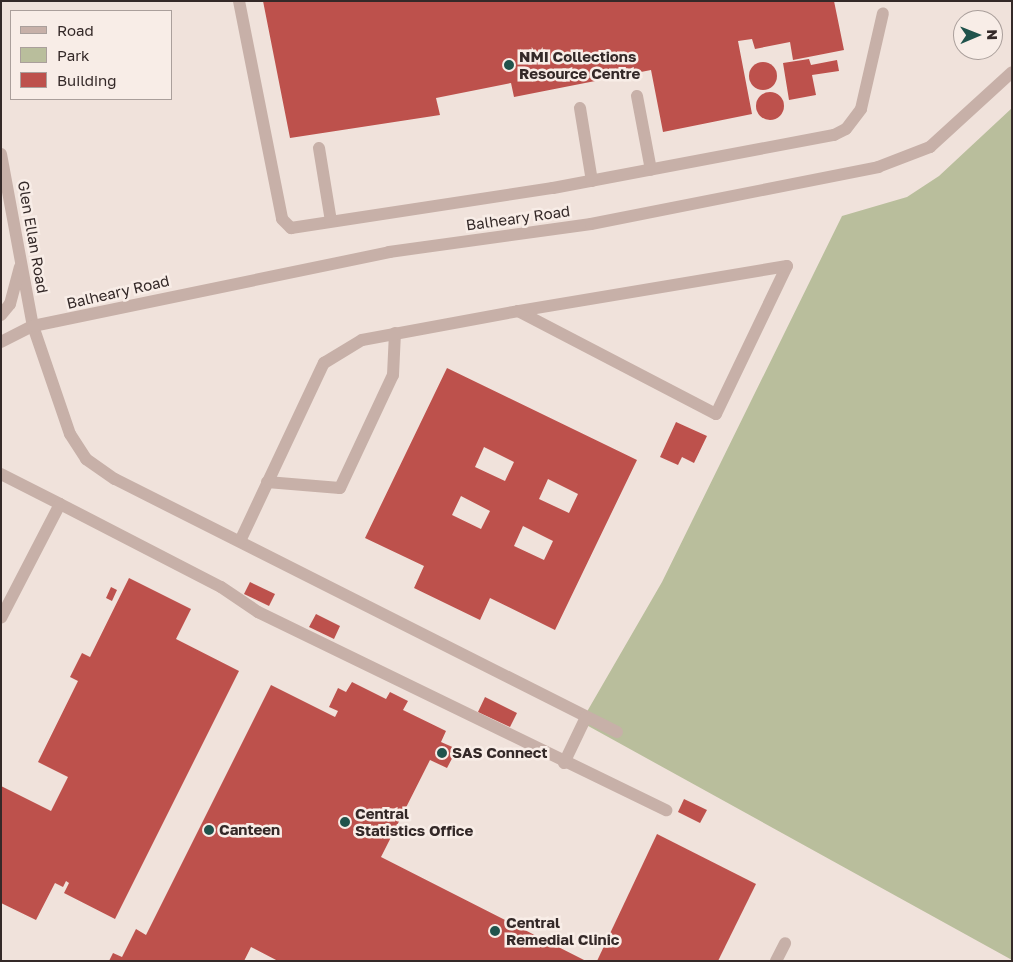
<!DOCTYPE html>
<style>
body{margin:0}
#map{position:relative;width:1013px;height:962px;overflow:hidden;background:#f0e2db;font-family:"Golos Text",sans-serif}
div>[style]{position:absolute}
.green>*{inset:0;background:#b9be9c}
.building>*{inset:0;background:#bd514c}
.round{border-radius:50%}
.minor>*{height:12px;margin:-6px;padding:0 6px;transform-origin:6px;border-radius:6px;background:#c7b0a8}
.dots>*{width:14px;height:14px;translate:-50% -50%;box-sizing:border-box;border:2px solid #f8ede7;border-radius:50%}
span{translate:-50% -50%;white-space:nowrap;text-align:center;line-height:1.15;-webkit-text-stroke:5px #f8ede7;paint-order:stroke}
.poi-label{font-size:15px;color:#342928;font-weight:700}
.left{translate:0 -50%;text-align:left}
.street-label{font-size:15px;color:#342928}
.frame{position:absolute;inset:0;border:2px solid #342928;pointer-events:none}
.legend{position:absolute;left:10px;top:10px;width:162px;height:90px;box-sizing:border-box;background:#f8ede7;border:1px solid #aa9f9b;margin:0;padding:6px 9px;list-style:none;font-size:15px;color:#342928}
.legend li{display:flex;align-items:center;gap:10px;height:25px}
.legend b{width:25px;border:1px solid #aa9f9b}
.north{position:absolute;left:953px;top:10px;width:50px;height:50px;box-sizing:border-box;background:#f8ede7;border:1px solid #aa9f9b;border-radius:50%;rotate:89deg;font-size:14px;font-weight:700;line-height:20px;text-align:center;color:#342928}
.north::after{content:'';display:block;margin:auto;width:18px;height:22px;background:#20534c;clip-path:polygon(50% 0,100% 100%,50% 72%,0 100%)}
</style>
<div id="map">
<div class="green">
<i style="clip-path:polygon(1012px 108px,1012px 960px,581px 722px,662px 582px,842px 216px,907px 197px,939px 176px)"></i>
</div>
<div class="building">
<i style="clip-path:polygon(263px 1px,834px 1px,844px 50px,793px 60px,790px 42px,755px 49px,752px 39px,738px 41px,752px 114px,663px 132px,651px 70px,514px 97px,511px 83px,436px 98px,440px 115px,290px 138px)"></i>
<i style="clip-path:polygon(809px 59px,811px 65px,837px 60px,839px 71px,812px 75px,816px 95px,789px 100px,783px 63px)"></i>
<i class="round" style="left:749px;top:62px;width:28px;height:28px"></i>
<i class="round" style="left:756px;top:92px;width:28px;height:28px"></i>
<i style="clip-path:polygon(evenodd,447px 368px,637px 460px,555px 630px,490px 598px,480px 620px,414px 588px,424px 566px,365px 538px,447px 368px,484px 447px,514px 462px,505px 481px,475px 467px,484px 447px,447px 368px,548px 479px,578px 494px,569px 513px,539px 499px,548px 479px,447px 368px,461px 496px,490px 511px,481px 529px,452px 515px,461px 496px,447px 368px,523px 526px,553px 541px,544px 560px,514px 546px,523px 526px)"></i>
<i style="clip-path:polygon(676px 422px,707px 436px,694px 463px,682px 457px,678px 465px,660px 457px)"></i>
<i style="clip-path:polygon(129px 578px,191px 609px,176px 639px,239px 671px,115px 919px,64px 893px,69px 883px,66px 881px,63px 887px,55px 883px,36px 920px,1px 903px,1px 786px,51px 811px,68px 777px,38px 762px,78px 681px,70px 677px,82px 653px,90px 657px)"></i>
<i style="clip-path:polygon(250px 582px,275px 594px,269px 606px,244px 594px)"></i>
<i style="clip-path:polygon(111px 587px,117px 590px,112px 601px,106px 598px)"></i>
<i style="clip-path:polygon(316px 614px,340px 626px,334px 639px,309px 627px)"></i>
<i style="clip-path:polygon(352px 682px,386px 699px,390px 692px,408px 701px,403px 710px,446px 731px,441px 742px,457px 749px,447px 768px,430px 760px,381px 857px,586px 961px,278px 961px,251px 947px,244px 961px,109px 961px,113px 953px,122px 957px,136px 929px,146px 935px,271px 685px,335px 717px,338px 711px,329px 707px,338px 688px,346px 692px)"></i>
<i style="clip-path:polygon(485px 697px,517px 713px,510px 727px,478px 712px)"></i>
<i style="clip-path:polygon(684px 799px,707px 810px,700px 823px,678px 812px)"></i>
<i style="clip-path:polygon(657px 834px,756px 884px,718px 961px,597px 961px)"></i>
</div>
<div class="minor">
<i style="left:239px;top:1px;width:222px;rotate:78.8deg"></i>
<i style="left:282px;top:219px;width:13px;rotate:45deg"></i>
<i style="left:291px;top:228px;width:265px;rotate:-8.7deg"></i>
<i style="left:553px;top:188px;width:286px;rotate:-10.7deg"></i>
<i style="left:834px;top:135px;width:13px;rotate:-27deg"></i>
<i style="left:846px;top:129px;width:25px;rotate:-53deg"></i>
<i style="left:861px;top:109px;width:98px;rotate:-77.1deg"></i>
<i style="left:637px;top:96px;width:75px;rotate:79.3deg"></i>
<i style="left:580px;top:108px;width:74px;rotate:80.7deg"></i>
<i style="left:319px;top:148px;width:74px;rotate:80.7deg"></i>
<i style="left:1px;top:154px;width:175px;rotate:79.5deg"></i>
<i style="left:33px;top:326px;width:114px;rotate:71.1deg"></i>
<i style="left:70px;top:434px;width:30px;rotate:57deg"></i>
<i style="left:86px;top:459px;width:35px;rotate:35deg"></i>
<i style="left:115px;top:479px;width:562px;rotate:26.75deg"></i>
<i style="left:1px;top:315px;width:14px;rotate:-51deg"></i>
<i style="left:10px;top:304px;width:38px;rotate:-75deg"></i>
<i style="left:1px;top:342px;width:36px;rotate:-27deg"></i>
<i style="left:33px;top:326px;width:364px;rotate:-11.7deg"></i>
<i style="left:389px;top:252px;width:204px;rotate:-7.9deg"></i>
<i style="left:591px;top:224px;width:293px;rotate:-11.2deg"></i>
<i style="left:878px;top:167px;width:56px;rotate:-21deg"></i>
<i style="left:930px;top:147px;width:111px;rotate:-42.4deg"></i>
<i style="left:1px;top:474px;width:66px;rotate:27deg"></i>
<i style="left:60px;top:504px;width:128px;rotate:117.4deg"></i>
<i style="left:267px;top:482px;width:73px;rotate:4.7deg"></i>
<i style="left:340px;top:488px;width:125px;rotate:-64.9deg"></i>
<i style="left:393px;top:375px;width:42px;rotate:-87.3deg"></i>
<i style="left:60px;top:504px;width:181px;rotate:27.3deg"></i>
<i style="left:221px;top:587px;width:45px;rotate:34deg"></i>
<i style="left:258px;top:612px;width:454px;rotate:25.9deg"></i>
<i style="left:241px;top:539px;width:195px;rotate:-64.8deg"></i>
<i style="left:324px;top:363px;width:44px;rotate:-31.2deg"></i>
<i style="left:362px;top:340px;width:159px;rotate:-10.5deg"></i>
<i style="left:518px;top:311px;width:223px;rotate:27.5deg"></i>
<i style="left:716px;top:414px;width:164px;rotate:-64.4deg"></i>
<i style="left:787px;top:266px;width:273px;rotate:170.5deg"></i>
<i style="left:564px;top:763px;width:51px;rotate:-64.4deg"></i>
<i style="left:776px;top:961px;width:20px;rotate:-63deg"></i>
</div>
<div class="dots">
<i style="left:509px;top:65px;background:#20534c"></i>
<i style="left:442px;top:753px;background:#20534c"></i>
<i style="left:345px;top:822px;background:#20534c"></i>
<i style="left:209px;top:830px;background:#20534c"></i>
<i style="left:495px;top:931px;background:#20534c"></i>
</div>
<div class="poi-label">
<span class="left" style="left:519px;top:65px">NMI Collections<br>Resource Centre</span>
<span class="left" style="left:452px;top:753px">SAS Connect</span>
<span class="left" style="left:355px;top:822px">Central<br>Statistics Office</span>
<span class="left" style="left:219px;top:830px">Canteen</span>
<span class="left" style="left:506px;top:931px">Central<br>Remedial Clinic</span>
</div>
<div class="street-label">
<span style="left:518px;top:218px;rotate:-8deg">Balheary Road</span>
<span style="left:33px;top:237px;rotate:80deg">Glen Ellan Road</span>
<span style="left:118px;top:292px;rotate:-13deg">Balheary Road</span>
</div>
<div class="frame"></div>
<ul class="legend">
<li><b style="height:6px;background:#c7b0a8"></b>Road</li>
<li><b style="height:14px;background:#b9be9c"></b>Park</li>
<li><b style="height:14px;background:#bd514c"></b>Building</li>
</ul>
<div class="north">N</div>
</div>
